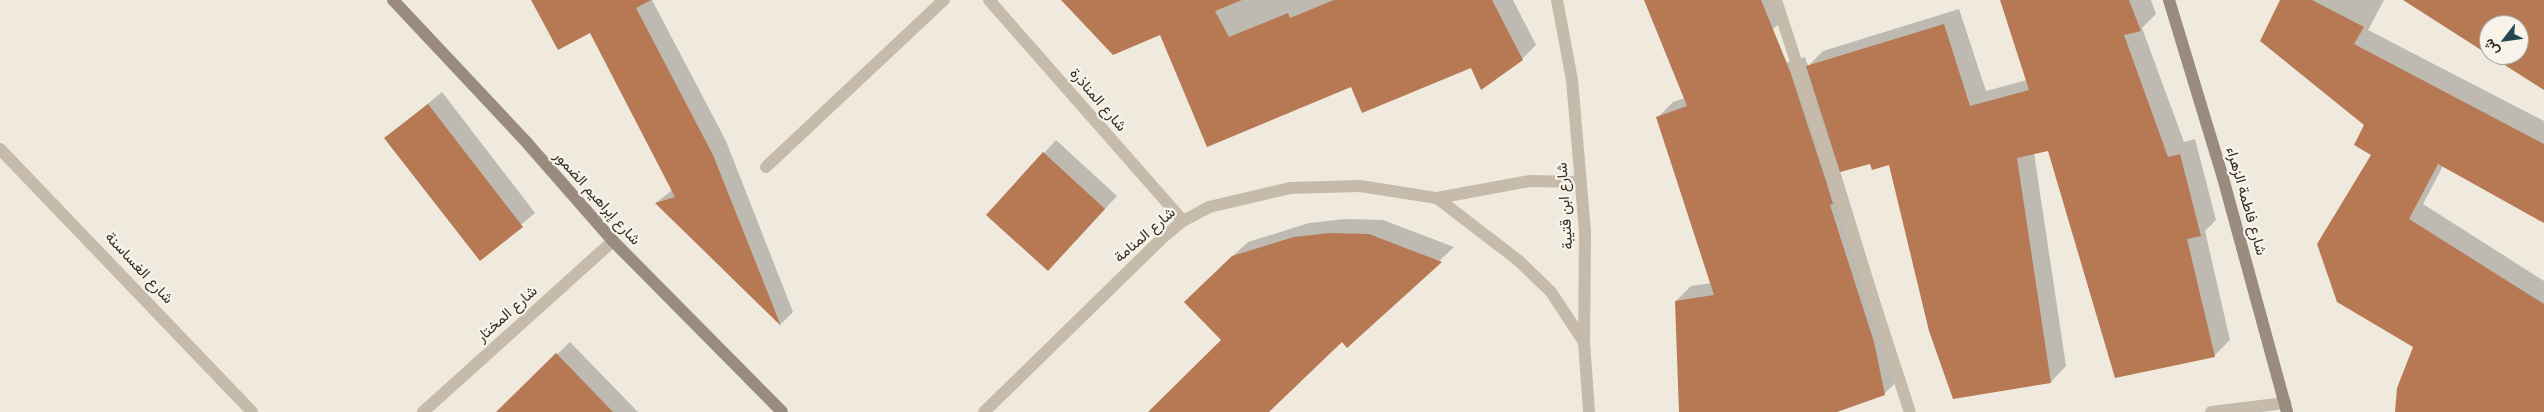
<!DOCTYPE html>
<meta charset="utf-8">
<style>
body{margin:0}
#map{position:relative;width:2544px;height:412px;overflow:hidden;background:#efe9de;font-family:"Nunito Sans",Vazirmatn,sans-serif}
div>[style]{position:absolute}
.shadow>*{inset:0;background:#0003}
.building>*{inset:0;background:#b67954}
.lane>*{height:12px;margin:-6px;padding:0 6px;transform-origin:6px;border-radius:6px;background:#c6bbab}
.street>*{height:12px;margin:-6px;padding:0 6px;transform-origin:6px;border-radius:6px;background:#c6bbab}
.secondary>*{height:12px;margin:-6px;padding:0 6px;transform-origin:6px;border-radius:6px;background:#998b7d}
span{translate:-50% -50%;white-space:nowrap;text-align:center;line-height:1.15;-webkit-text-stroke:4.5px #f7f3e9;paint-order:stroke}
.street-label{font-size:15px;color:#342e29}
.north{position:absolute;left:2479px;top:15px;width:50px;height:50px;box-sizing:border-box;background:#f7f3e9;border:1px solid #a9a49c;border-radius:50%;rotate:240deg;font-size:14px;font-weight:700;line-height:20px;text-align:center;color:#342e29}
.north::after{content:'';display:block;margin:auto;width:18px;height:22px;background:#244851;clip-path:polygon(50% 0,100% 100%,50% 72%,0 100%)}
</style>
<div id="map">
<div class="shadow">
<i style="clip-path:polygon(533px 0,652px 0,726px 141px,793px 312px,781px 324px,656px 203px,672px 190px,591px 31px)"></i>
<i style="clip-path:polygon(1070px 0,1513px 0,1536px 45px,1522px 59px,1352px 86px,1161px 33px)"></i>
<i style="clip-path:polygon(1646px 0,1781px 0,1787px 16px,1772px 30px,1759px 71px,1805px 57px,1808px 66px,1823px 51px,1959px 9px,1986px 91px,2027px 80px,2001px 0,2151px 0,2156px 14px,2142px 28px,2184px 142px,2195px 139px,2216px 220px,2205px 231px,2230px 340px,2214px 356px,2049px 150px,2034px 153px,2066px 366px,2051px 382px,1890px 164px,1871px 162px,1840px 171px,1888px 327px,1899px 379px,1884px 394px,1833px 412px,1680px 412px,1676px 301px,1691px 286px,1712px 283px,1658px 117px,1673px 102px,1685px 98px)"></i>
<i style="clip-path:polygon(2282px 0,2384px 0,2368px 30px,2544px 121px,2544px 222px,2443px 166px,2423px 204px,2544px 281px,2544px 412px,2396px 412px,2415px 346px,2366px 125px)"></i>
<i style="clip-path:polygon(442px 92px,535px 213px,480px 259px,386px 138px)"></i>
<i style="clip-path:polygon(1056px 140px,1117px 196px,1061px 256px,1044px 153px)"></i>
<i style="clip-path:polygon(1345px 219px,1383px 220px,1454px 247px,1348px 346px,1342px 340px,1267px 412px,1150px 412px,1222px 340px,1199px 288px,1248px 242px,1309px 223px)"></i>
<i style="clip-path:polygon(570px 342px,638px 412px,498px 412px)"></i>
</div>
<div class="building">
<i style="clip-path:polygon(531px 0,651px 0,636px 8px,713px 155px,781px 326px,655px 203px,675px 197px,590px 33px,558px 50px)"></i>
<i style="clip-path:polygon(1061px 0,1242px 0,1215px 11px,1229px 37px,1288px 13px,1290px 18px,1334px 0,1492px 0,1523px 60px,1481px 90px,1471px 68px,1362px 113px,1351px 87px,1207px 147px,1160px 35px,1113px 55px)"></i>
<i style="clip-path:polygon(1644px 0,1761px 0,1790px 71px,1826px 181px,1833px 204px,1830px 205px,1874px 342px,1885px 395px,1837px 412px,1679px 412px,1675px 301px,1714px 295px,1656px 117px,1687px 106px)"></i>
<i style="clip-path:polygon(2000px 0,2129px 0,2141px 31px,2124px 35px,2168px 157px,2180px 154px,2201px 236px,2187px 239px,2215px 357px,2115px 378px,2048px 151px,2017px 158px,2051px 383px,1953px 399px,1929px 331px,1889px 165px,1872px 170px,1870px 164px,1840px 172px,1806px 66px,1944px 24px,1970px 106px,2029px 90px)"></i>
<i style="clip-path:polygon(2280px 0,2312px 0,2364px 27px,2354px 44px,2544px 144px,2544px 223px,2438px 164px,2409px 219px,2544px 304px,2544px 412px,2395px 412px,2397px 388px,2413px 347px,2337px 302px,2317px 244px,2371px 155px,2354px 145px,2364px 125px,2260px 41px)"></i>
<i style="clip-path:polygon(2403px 0,2544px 0,2544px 90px,2489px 55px,2519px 55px,2519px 25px,2489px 25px,2489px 55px)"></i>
<i style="clip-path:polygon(428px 104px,523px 227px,480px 261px,384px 138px)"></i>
<i style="clip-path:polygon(1043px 152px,1105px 209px,1048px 271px,986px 215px)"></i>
<i style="clip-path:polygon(1330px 233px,1369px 234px,1442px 262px,1347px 348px,1342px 342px,1269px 412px,1148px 412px,1221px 340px,1184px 302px,1232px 256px,1294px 237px)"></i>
<i style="clip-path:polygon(556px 353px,613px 412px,496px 412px)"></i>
</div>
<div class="lane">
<i style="left:766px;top:167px;width:244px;rotate:-43.2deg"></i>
</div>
<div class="street">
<i style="left:989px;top:0;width:294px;rotate:48.7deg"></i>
<i style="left:1557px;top:0;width:81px;rotate:79.4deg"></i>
<i style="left:1572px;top:80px;width:154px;rotate:85.1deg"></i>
<i style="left:1585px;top:233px;width:109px;rotate:90.5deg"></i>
<i style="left:1584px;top:342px;width:70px;rotate:85.9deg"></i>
<i style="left:1776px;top:0;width:433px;rotate:72deg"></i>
<i style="left:0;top:149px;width:364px;rotate:46.2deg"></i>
<i style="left:1437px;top:198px;width:103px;rotate:37.5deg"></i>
<i style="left:1519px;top:261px;width:45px;rotate:44.1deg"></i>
<i style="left:1551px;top:292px;width:60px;rotate:56.6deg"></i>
<i style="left:423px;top:412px;width:256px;rotate:-42deg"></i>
<i style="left:984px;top:412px;width:246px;rotate:-44.3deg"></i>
<i style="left:1160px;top:240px;width:30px;rotate:-40deg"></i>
<i style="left:1183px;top:221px;width:30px;rotate:-28deg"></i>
<i style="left:1209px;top:207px;width:83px;rotate:-13.2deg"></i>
<i style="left:1290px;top:188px;width:70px;rotate:-1.6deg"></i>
<i style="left:1360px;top:186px;width:78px;rotate:8.9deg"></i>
<i style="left:1437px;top:198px;width:95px;rotate:-10.4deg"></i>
<i style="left:1530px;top:181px;width:49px;rotate:1.2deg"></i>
<i style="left:2211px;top:412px;width:75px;rotate:-6.9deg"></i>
</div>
<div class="secondary">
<i style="left:393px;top:0;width:197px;rotate:46.8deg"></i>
<i style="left:528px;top:144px;width:129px;rotate:48.8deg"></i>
<i style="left:613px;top:241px;width:240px;rotate:45.3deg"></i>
<i style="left:2169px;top:0;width:186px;rotate:73.1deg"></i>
<i style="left:2223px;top:178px;width:243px;rotate:74.7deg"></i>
</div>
<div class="street-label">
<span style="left:1098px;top:100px;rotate:49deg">شارع المناذرة</span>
<span style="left:597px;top:198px;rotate:48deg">شارع إبراهيم الضمور</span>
<span style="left:2246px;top:201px;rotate:74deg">شارع فاطمة الزهراء</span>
<span style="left:1565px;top:206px;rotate:-94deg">شارع ابن قتيبة</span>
<span style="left:1145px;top:235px;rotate:-41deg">شارع المنامة</span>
<span style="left:139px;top:268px;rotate:47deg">شارع الغساسنة</span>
<span style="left:507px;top:314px;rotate:-42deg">شارع المختار</span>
</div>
<div class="north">ش</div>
</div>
